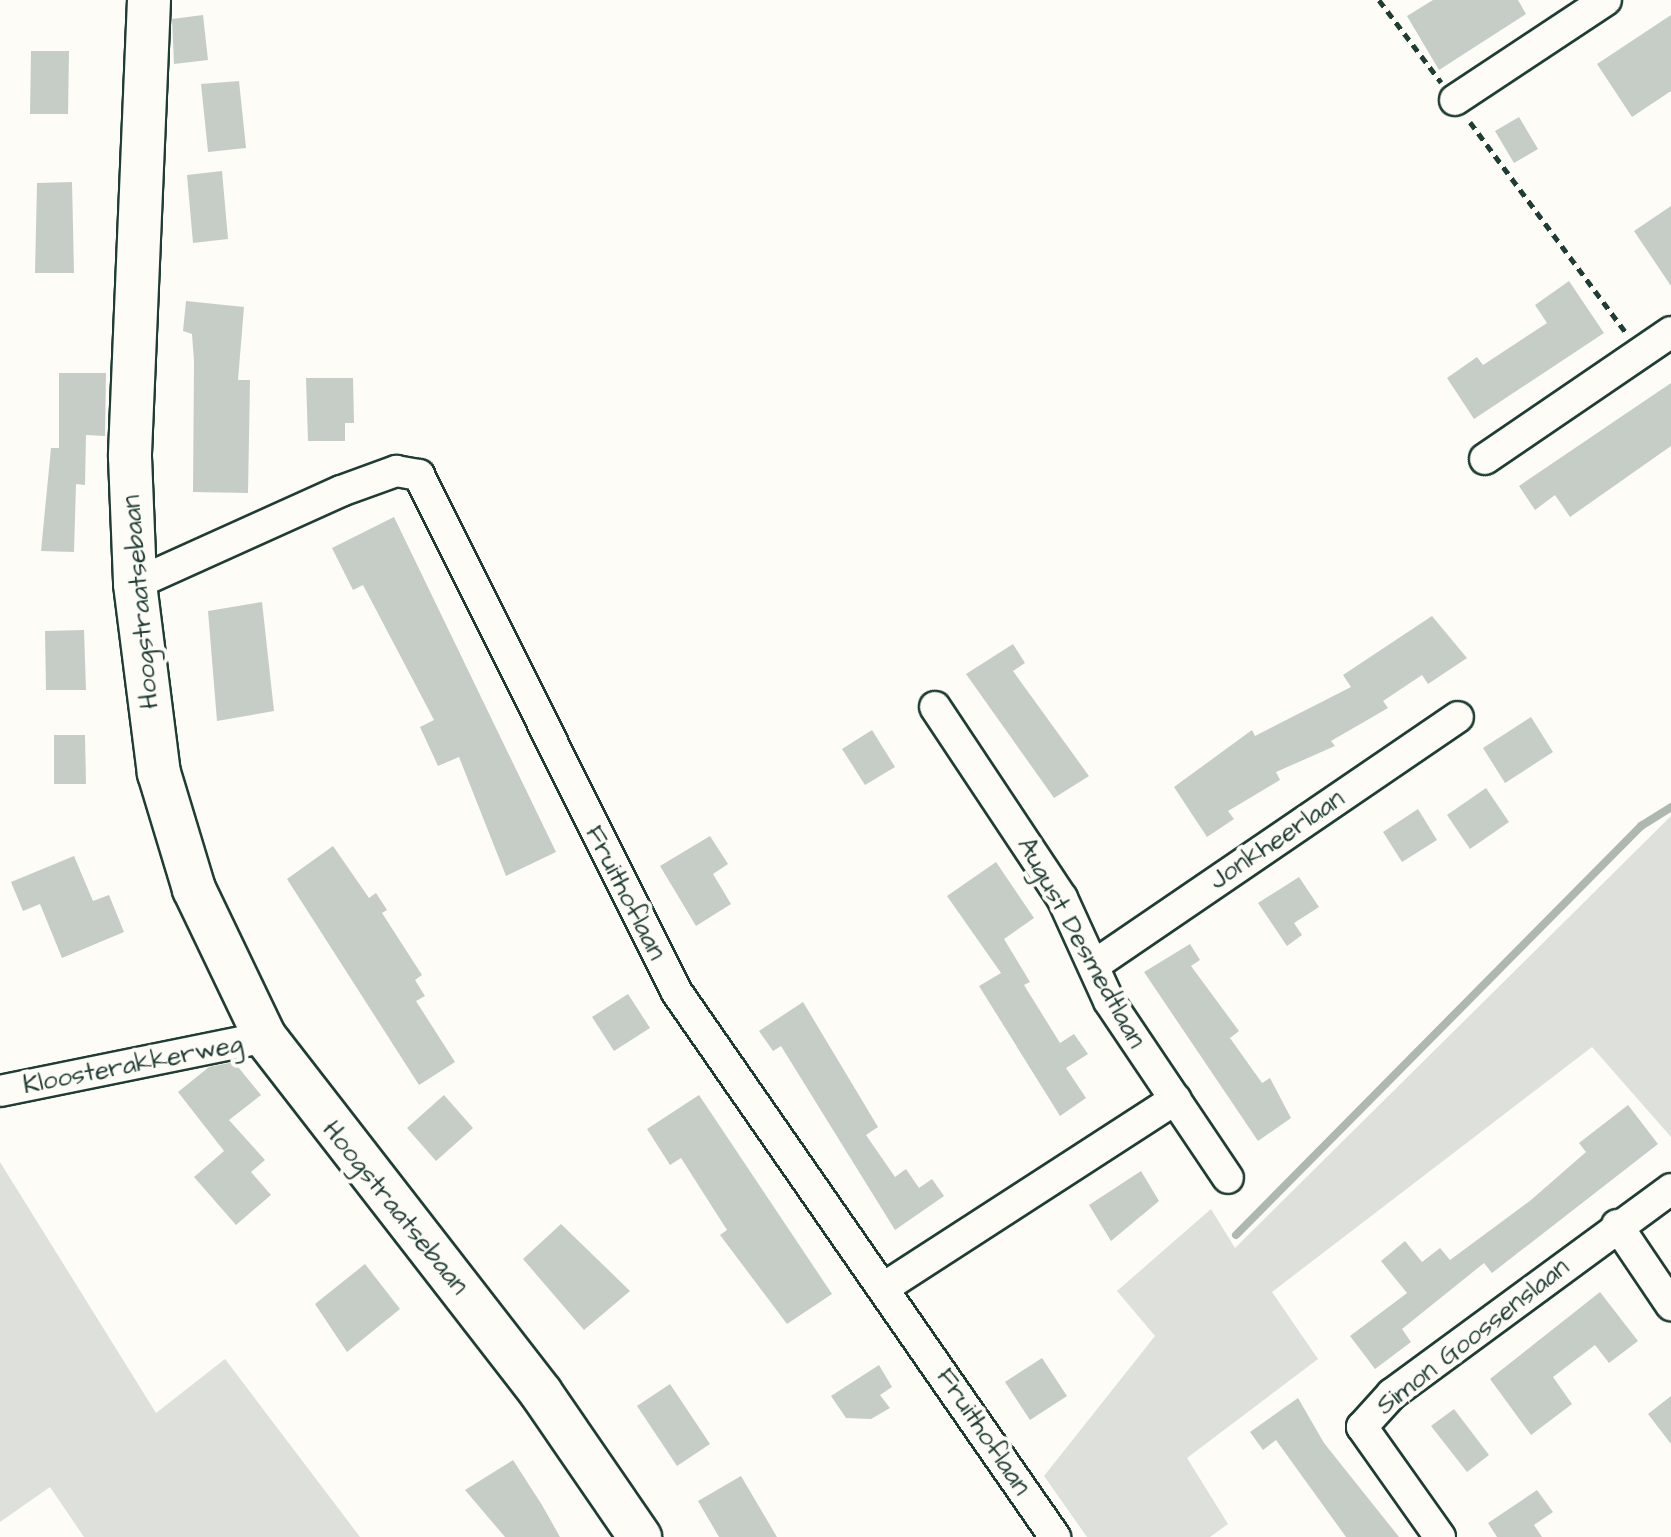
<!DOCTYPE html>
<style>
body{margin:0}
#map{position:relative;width:1671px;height:1537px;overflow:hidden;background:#fdfcf7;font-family:"Architects Daughter",sans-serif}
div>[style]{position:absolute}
.green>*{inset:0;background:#dde0db}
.stream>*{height:8px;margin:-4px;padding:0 4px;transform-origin:4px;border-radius:4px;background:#aeb8b1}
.building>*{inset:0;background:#c6cdc7}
.path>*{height:5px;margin-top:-2.5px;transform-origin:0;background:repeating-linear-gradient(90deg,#1f3d34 0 8px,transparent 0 14px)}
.roads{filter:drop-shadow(2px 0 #1f3d34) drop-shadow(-2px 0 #1f3d34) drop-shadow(0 2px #1f3d34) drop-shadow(0 -2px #1f3d34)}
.minor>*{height:30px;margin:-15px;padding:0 15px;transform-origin:15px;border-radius:15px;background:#fdfcf7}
.secondary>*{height:42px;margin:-21px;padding:0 21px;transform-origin:21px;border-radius:21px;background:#fdfcf7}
span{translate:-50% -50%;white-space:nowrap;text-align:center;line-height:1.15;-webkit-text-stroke:8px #fdfcf7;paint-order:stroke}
.street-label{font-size:26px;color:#1f3d34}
</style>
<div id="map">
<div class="green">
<i style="clip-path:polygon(1671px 816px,1671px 1137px,1592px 1047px,1272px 1292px,1318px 1359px,1187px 1458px,1228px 1524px,1210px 1537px,1087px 1537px,1044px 1476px,1155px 1336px,1117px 1291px,1211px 1209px,1235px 1248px)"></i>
<i style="clip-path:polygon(0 1162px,156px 1413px,225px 1359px,360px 1537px,84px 1537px,50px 1487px,0 1522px)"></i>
</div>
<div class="stream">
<i style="left:1236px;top:1235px;width:576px;rotate:-45.28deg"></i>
<i style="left:1641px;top:826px;width:36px;rotate:-32deg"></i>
</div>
<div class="building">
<i style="clip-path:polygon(1433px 0,1518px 0,1526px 14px,1439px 70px,1407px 16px)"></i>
<i style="clip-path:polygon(203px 15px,208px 60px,174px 64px,172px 19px)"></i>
<i style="clip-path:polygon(1671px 15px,1671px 91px,1632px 117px,1597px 64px)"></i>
<i style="clip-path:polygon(31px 51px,69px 51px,68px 114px,30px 114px)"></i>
<i style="clip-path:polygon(239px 81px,246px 148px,208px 152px,201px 84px)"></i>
<i style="clip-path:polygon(1519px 117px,1538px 149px,1514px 163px,1495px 131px)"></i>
<i style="clip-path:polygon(222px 171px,228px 239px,193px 243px,187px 175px)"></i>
<i style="clip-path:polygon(72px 182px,74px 273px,35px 273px,37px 183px)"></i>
<i style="clip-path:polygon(1671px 206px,1671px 286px,1634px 231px)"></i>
<i style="clip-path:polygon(1569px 281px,1604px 333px,1474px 419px,1447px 378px,1477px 357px,1483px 365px,1547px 323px,1535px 305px)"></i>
<i style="clip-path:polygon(186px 301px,244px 307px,238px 380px,250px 380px,248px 493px,193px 492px,194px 361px,192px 334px,183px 331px)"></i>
<i style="clip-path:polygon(59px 373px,106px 373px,105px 436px,86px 435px,85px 485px,76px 484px,74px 552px,41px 551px,51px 448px,59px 448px)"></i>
<i style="clip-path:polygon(306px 378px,353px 378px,354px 423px,345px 423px,345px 441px,308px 441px)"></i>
<i style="clip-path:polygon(1671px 383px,1671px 446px,1570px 517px,1555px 495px,1535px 510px,1519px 486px)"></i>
<i style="clip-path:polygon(394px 517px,556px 852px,506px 876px,459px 757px,438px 766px,420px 727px,434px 720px,363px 585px,353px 590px,332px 548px)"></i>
<i style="clip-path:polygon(262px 602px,274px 711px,217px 721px,208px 611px)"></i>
<i style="clip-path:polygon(1432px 616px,1467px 658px,1428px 684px,1422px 675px,1383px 701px,1388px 708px,1331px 741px,1335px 746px,1276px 772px,1280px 780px,1228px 811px,1234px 819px,1207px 837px,1174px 787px,1252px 730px,1255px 736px,1351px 687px,1343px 675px)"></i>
<i style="clip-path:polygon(84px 630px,86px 690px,46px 690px,45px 631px)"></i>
<i style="clip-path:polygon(1013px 644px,1025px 663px,1013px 671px,1089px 776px,1054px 798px,966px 674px)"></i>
<i style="clip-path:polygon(1531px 717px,1553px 752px,1505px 783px,1483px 748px)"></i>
<i style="clip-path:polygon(872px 730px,895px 767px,865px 785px,842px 749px)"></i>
<i style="clip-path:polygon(54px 735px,85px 735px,86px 784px,54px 784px)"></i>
<i style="clip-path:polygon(1486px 788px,1509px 822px,1470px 849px,1447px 815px)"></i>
<i style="clip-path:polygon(1418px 809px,1437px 840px,1402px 862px,1383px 832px)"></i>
<i style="clip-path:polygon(710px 836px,728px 864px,713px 874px,731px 904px,696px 926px,660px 866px)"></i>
<i style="clip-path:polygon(333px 846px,369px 898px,376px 893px,387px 910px,382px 913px,422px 975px,415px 980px,425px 996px,416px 1001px,455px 1062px,419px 1085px,287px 879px)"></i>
<i style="clip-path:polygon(74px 856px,93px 901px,109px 895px,124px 932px,62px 958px,40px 904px,23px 911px,11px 882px)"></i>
<i style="clip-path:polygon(996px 862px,1034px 918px,1004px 939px,1030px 982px,1024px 985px,1060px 1043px,1074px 1034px,1088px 1054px,1066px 1068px,1086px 1098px,1060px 1116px,979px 986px,1001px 973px,947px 896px)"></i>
<i style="clip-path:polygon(1299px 877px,1319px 907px,1294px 923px,1302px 935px,1287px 946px,1258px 903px)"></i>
<i style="clip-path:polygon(1190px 944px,1200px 960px,1191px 966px,1239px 1031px,1230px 1038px,1262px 1083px,1270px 1078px,1291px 1118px,1258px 1141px,1144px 972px)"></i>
<i style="clip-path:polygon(628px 994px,650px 1028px,614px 1051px,592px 1017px)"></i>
<i style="clip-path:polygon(803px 1002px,878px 1127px,866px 1135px,895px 1177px,906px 1169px,919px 1188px,932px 1179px,944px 1196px,895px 1230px,781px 1046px,773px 1051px,759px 1031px)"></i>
<i style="clip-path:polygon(234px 1062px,261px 1095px,229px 1120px,265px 1160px,251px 1172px,271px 1195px,236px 1225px,194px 1177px,224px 1151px,178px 1092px,209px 1067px)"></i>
<i style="clip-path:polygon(444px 1095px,473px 1128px,436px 1161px,407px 1128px)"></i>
<i style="clip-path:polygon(699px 1095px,832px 1294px,787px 1324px,720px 1235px,727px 1230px,681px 1158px,670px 1165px,647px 1129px)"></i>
<i style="clip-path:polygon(1628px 1105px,1658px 1144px,1492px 1273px,1484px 1263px,1402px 1329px,1411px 1342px,1375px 1369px,1350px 1336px,1407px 1293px,1381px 1261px,1405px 1241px,1422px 1262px,1440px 1248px,1450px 1260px,1531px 1200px,1586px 1152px,1579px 1143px)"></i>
<i style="clip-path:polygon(1141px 1171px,1159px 1201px,1111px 1241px,1089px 1205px)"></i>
<i style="clip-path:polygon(561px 1224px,630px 1291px,584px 1330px,523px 1259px)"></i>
<i style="clip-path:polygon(365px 1264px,400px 1309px,347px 1352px,315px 1304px)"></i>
<i style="clip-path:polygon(1600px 1292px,1638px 1341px,1609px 1363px,1595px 1345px,1553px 1377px,1572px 1404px,1531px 1435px,1490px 1379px)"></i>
<i style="clip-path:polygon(1042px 1358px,1067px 1396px,1030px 1420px,1005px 1382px)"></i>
<i style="clip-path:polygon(879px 1365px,892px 1387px,880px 1395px,890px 1408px,871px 1419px,846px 1418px,831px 1396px)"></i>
<i style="clip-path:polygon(670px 1384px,710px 1444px,677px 1466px,637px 1406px)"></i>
<i style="clip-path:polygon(1671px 1396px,1671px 1444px,1648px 1414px)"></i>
<i style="clip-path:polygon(1298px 1398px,1324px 1443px,1399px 1537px,1346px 1537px,1276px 1440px,1263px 1450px,1250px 1432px)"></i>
<i style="clip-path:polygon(1454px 1409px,1489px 1455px,1467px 1472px,1431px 1426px)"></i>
<i style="clip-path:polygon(513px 1460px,542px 1505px,560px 1537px,505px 1537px,465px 1490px)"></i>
<i style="clip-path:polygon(741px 1476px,777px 1537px,719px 1537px,698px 1501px)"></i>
<i style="clip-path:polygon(1537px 1490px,1553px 1512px,1534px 1525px,1542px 1537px,1497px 1537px,1488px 1523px)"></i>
</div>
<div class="path">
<i style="left:1379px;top:0;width:103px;rotate:52.9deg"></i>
<i style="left:1470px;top:122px;width:262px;rotate:53.5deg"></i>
</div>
<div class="roads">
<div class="minor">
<i style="left:1455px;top:100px;width:181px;rotate:-33.5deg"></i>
<i style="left:1485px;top:459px;width:225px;rotate:-34.3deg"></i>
<i style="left:135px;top:584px;width:226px;rotate:-24.3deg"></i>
<i style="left:341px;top:491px;width:59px;rotate:-20deg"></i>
<i style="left:396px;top:471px;width:23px;rotate:10deg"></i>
<i style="left:419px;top:475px;width:576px;rotate:63.52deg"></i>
<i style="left:676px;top:991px;width:665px;rotate:55.23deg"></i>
<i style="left:935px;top:707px;width:229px;rotate:56.4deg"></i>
<i style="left:1062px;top:898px;width:113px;rotate:65.5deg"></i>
<i style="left:1109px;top:1001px;width:213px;rotate:56.1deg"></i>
<i style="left:1096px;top:964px;width:438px;rotate:-34.3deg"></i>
<i style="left:0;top:1091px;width:270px;rotate:-11.5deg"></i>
<i style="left:1617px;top:1225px;width:97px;rotate:56deg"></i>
<i style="left:885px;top:1287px;width:346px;rotate:-32.9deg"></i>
<i style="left:1440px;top:1537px;width:135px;rotate:-125.3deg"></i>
<i style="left:1362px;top:1427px;width:45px;rotate:-47.7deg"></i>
<i style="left:1392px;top:1394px;width:346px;rotate:-36.3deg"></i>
</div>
<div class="secondary">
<i style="left:149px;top:0;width:457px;rotate:92.4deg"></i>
<i style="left:130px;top:457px;width:127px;rotate:87.7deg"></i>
<i style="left:135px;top:584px;width:191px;rotate:82.8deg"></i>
<i style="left:159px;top:773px;width:121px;rotate:73.2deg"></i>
<i style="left:194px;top:889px;width:164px;rotate:64.4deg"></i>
<i style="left:265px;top:1037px;width:450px;rotate:52.2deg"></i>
<i style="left:541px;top:1393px;width:175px;rotate:55.5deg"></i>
</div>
</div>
<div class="street-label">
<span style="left:141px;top:602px;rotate:-95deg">Hoogstraatsebaan</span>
<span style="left:1277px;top:840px;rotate:-34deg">Jonkheerlaan</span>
<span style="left:625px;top:893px;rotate:63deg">Fruithoflaan</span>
<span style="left:1081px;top:943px;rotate:61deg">August Desmedtlaan</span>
<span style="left:133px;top:1065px;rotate:-11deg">Kloosterakkerweg</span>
<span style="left:395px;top:1208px;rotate:51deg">Hoogstraatsebaan</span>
<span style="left:1473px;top:1337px;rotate:-38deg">Simon Goossenslaan</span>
<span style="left:983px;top:1432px;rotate:56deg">Fruithoflaan</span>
</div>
</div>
